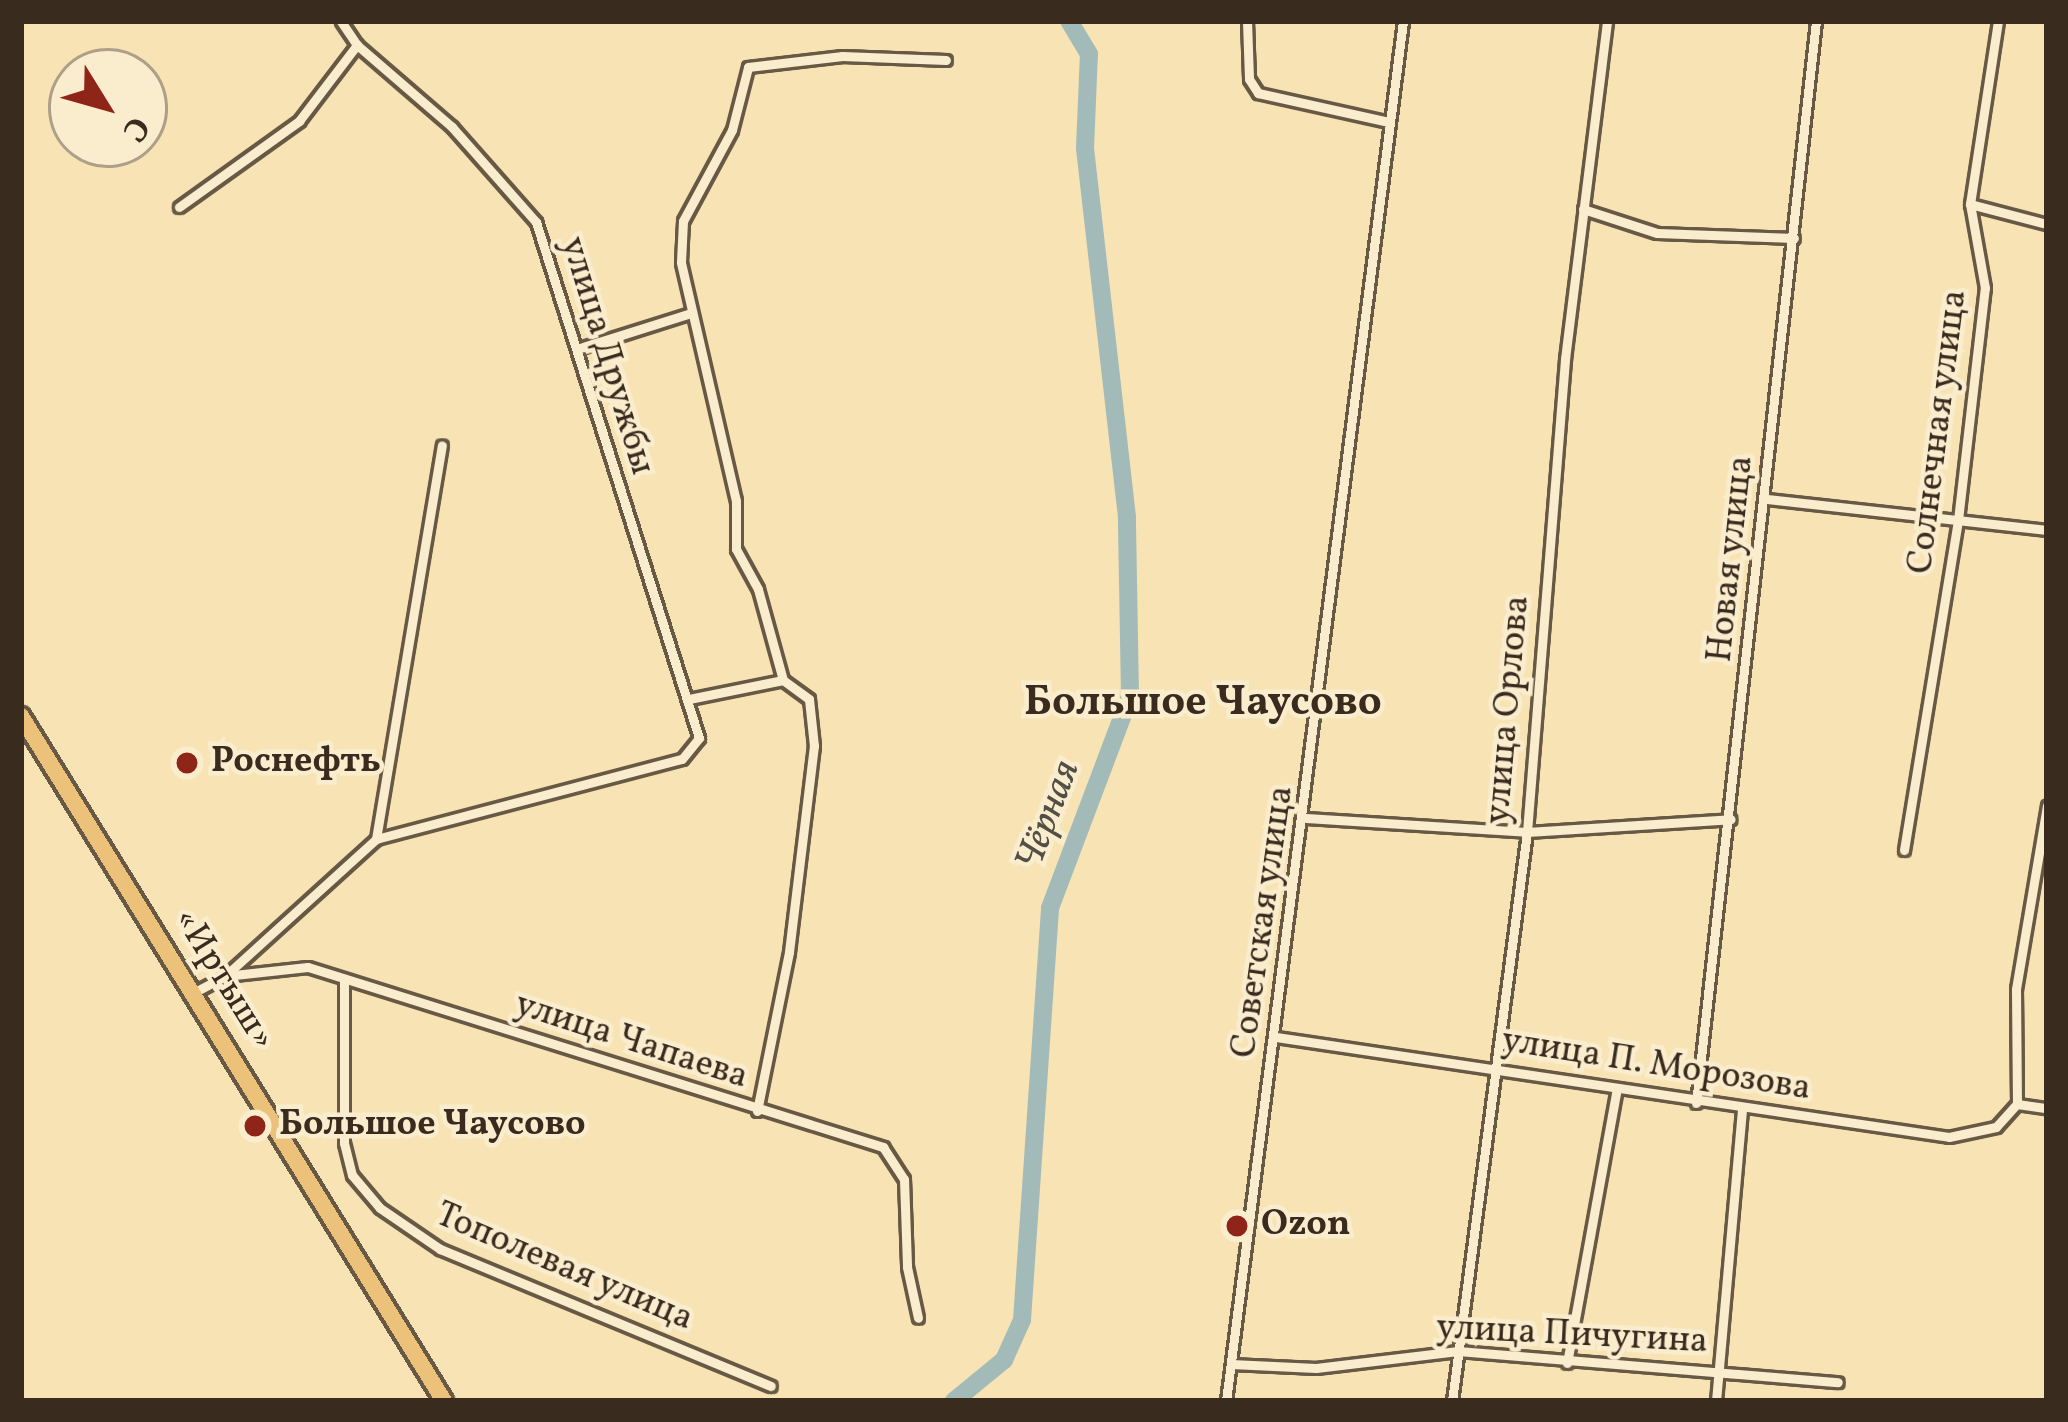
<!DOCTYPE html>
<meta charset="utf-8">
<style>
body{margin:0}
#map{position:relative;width:2068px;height:1422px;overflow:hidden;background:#f7e3b4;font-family:Vollkorn,serif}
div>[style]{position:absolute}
.river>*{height:18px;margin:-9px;padding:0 9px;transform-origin:9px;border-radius:9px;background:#a2bbb8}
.roads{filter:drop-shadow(3px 0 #685944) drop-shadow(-3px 0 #685944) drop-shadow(0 3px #685944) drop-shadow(0 -3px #685944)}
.street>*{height:9px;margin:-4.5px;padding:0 4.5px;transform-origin:4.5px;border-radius:4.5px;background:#faedce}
.highway>*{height:16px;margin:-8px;padding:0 8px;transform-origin:8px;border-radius:8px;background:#ecc27a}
.dots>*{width:33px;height:33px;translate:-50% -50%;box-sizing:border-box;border:6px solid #faedce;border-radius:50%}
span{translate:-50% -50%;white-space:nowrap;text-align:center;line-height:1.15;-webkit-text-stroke:9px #faedce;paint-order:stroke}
.street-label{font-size:36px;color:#392b1e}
.poi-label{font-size:36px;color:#392b1e;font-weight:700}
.left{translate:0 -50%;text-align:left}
.water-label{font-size:39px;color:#534f44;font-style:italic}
.quarter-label{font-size:42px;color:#392b1e;font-weight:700}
.frame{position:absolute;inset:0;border:24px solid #392b1e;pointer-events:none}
.north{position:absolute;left:48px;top:48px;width:120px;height:120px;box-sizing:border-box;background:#faedce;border:3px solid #ad9f88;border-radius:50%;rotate:127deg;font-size:33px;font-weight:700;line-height:48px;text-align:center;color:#392b1e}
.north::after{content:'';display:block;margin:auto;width:42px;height:54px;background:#8f2418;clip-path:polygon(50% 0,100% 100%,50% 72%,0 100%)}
</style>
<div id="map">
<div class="river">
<i style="left:954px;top:1401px;width:65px;rotate:-39.4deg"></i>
<i style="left:1004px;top:1360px;width:44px;rotate:-65.8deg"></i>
<i style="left:1022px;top:1320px;width:413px;rotate:-86.1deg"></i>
<i style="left:1050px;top:908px;width:227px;rotate:-69.3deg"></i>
<i style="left:1130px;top:696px;width:179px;rotate:-91deg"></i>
<i style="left:1127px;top:517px;width:371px;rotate:-96.5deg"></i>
<i style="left:1085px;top:148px;width:94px;rotate:-87.6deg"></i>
<i style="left:1089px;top:54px;width:39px;rotate:-121deg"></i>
</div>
<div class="roads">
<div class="street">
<i style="left:1247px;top:21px;width:58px;rotate:88deg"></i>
<i style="left:1249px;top:79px;width:17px;rotate:57deg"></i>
<i style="left:1258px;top:93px;width:134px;rotate:12.5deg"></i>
<i style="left:1970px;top:204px;width:80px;rotate:14.6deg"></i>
<i style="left:179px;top:207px;width:148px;rotate:-35.6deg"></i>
<i style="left:299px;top:121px;width:96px;rotate:-52.7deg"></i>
<i style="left:357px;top:45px;width:29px;rotate:-124deg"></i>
<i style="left:1583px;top:209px;width:78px;rotate:18deg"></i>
<i style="left:1657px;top:233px;width:137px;rotate:2.1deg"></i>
<i style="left:577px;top:349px;width:120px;rotate:-17.5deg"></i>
<i style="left:1767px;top:499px;width:282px;rotate:6.3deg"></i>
<i style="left:783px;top:680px;width:94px;rotate:-105.4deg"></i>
<i style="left:758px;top:589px;width:46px;rotate:-118.8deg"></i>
<i style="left:736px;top:549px;width:48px;rotate:-90deg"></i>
<i style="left:736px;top:501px;width:245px;rotate:-103deg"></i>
<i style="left:681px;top:262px;width:41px;rotate:-87.2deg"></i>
<i style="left:683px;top:221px;width:103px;rotate:-61.7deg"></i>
<i style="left:732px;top:130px;width:65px;rotate:-75.7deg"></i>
<i style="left:748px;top:67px;width:95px;rotate:-6.7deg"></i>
<i style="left:842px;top:56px;width:104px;rotate:2.2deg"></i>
<i style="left:689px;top:699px;width:96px;rotate:-11.4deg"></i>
<i style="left:1306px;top:818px;width:221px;rotate:3.6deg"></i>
<i style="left:1527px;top:832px;width:204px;rotate:-3.6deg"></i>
<i style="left:376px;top:839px;width:399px;rotate:-80.5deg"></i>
<i style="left:1904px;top:850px;width:334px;rotate:-80.7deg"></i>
<i style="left:1958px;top:520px;width:234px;rotate:-83.4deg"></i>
<i style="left:1985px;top:288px;width:85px;rotate:-100.1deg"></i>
<i style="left:1970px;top:204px;width:185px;rotate:-81.3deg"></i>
<i style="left:225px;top:976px;width:204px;rotate:-42.2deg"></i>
<i style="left:376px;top:839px;width:316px;rotate:-14.7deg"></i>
<i style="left:682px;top:759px;width:27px;rotate:-51deg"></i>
<i style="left:699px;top:738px;width:541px;rotate:-107.53deg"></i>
<i style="left:536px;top:222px;width:127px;rotate:-131.5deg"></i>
<i style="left:452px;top:127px;width:125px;rotate:-139.2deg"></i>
<i style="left:344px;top:979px;width:164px;rotate:90deg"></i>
<i style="left:344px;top:1143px;width:33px;rotate:76deg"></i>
<i style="left:352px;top:1175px;width:43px;rotate:49.7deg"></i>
<i style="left:380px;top:1208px;width:73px;rotate:34.3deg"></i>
<i style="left:440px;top:1249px;width:358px;rotate:22.5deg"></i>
<i style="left:193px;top:993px;width:36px;rotate:-28deg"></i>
<i style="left:225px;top:976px;width:83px;rotate:-6.2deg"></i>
<i style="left:308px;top:967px;width:603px;rotate:17.38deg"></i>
<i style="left:883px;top:1147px;width:38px;rotate:57deg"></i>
<i style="left:904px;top:1179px;width:88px;rotate:88deg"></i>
<i style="left:907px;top:1267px;width:52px;rotate:77.8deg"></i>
<i style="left:1276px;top:1037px;width:680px;rotate:8.45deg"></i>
<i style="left:1949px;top:1137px;width:48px;rotate:-12deg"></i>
<i style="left:1996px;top:1127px;width:31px;rotate:-48deg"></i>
<i style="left:1696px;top:1103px;width:1089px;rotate:-83.67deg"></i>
<i style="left:2017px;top:1104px;width:115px;rotate:-90.5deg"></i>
<i style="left:2016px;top:989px;width:186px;rotate:-80.4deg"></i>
<i style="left:2017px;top:1104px;width:30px;rotate:8deg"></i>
<i style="left:757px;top:1111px;width:162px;rotate:-78.6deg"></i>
<i style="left:789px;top:952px;width:208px;rotate:-83.1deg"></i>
<i style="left:814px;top:746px;width:47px;rotate:-96.1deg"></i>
<i style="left:809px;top:699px;width:32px;rotate:-144deg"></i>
<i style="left:1567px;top:1363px;width:279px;rotate:-79.7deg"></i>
<i style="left:1231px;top:1364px;width:85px;rotate:2.7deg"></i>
<i style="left:1316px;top:1368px;width:143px;rotate:-6.8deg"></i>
<i style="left:1458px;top:1351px;width:381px;rotate:4.7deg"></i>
<i style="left:1226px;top:1401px;width:1391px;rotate:-82.69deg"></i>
<i style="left:1452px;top:1401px;width:574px;rotate:-82.49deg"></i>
<i style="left:1527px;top:832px;width:475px;rotate:-85.4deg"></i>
<i style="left:1565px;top:359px;width:341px;rotate:-82.9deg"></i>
<i style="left:1716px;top:1401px;width:293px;rotate:-84.9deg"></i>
</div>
<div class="highway">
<i style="left:21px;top:716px;width:805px;rotate:58.3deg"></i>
</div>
</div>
<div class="dots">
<i style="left:187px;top:763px;background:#8f2418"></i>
<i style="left:255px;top:1126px;background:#8f2418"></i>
<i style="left:1237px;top:1226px;background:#8f2418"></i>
</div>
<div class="street-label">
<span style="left:606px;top:356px;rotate:73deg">улица Дружбы</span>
<span style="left:1939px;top:432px;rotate:-83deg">Солнечная улица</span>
<span style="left:1732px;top:559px;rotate:-84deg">Новая улица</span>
<span style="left:1509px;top:710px;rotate:-85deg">улица Орлова</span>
<span style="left:1264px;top:922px;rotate:-82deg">Советская улица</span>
<span style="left:223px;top:980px;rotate:58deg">«Иртыш»</span>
<span style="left:631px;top:1042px;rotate:18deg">улица Чапаева</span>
<span style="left:1656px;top:1066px;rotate:9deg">улица П. Морозова</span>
<span style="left:564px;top:1268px;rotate:23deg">Тополевая улица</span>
<span style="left:1572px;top:1336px;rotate:3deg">улица Пичугина</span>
</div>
<div class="poi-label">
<span class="left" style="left:211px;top:763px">Роснефть</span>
<span class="left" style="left:279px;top:1126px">Большое Чаусово</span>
<span class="left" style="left:1261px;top:1226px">Ozon</span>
</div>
<div class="water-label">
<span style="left:1049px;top:816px;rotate:-69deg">Чёрная</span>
</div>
<div class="quarter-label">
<span style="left:1203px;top:704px">Большое Чаусово</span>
</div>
<div class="frame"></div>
<div class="north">С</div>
</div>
